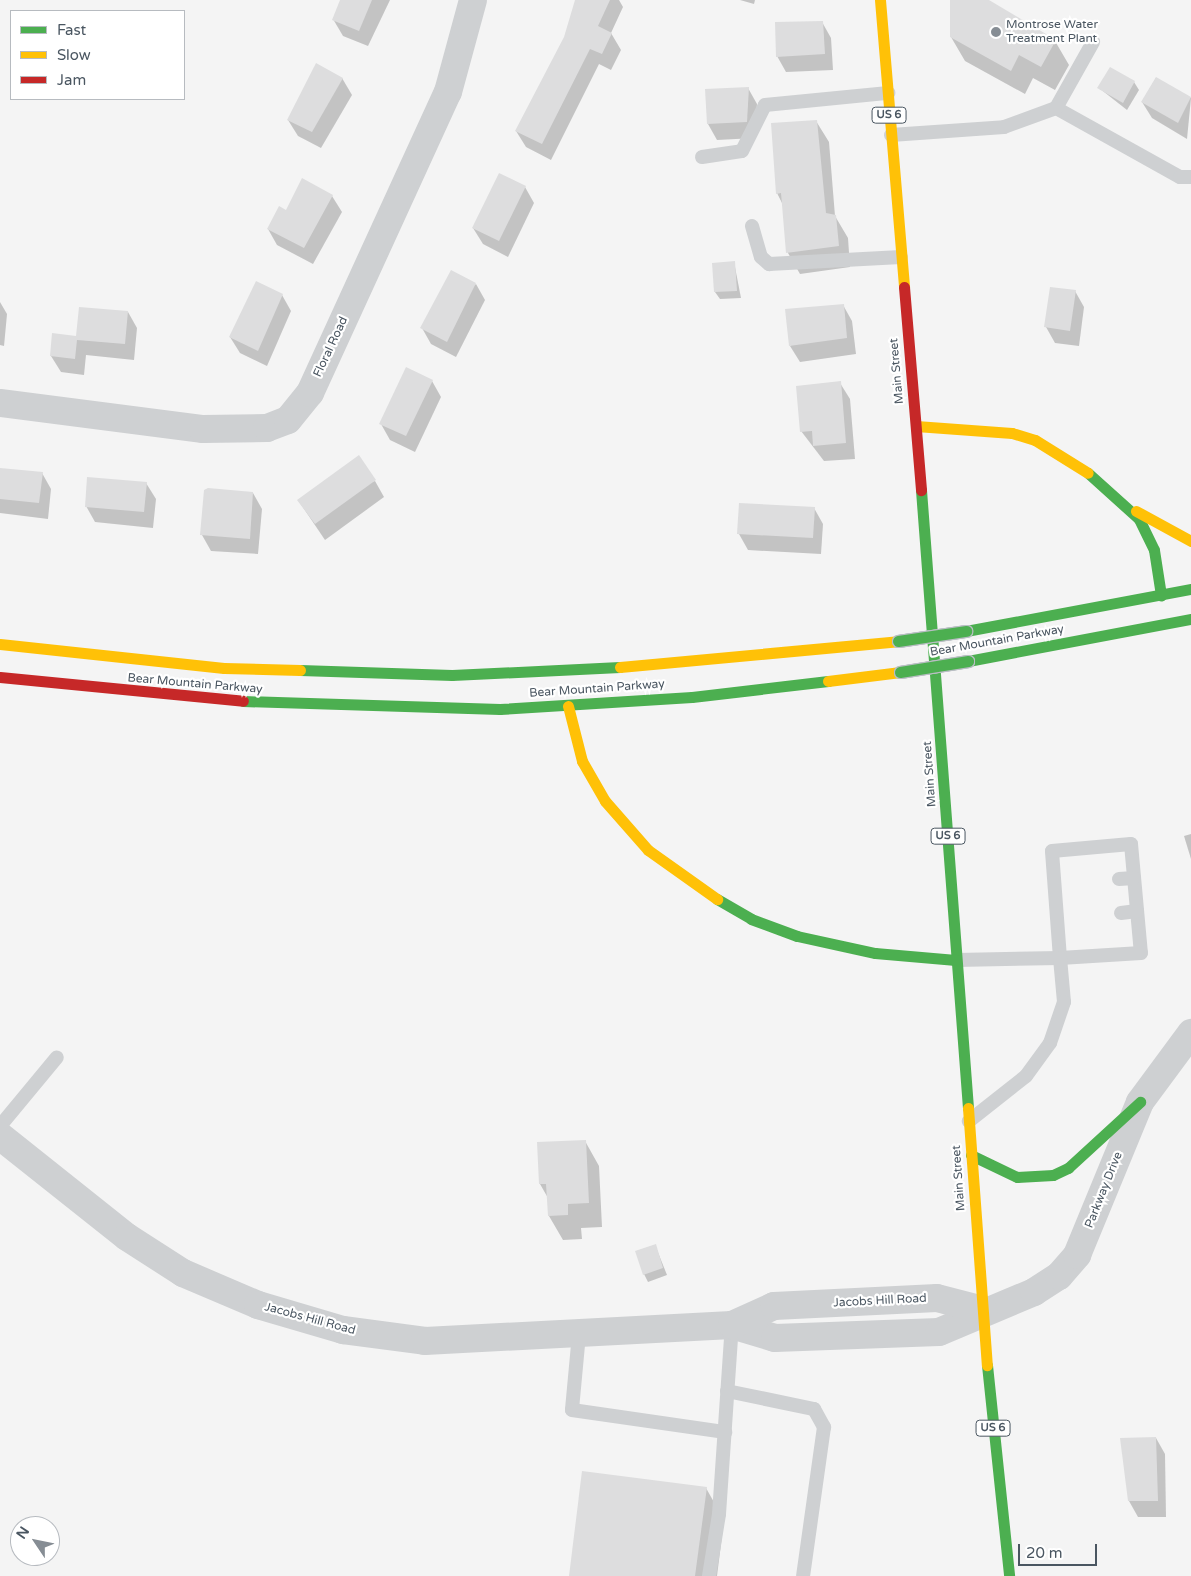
<!DOCTYPE html>
<style>
body{margin:0}
#map{position:relative;width:1191px;height:1576px;overflow:hidden;background:#f4f4f4;font-family:"Varela Round",sans-serif}
div>[style]{position:absolute}
.shadow>*{inset:0;background:#0003}
.building>*{inset:0;background:#ddddde}
.lane>*{height:14px;margin:-7px;padding:0 7px;transform-origin:7px;border-radius:7px;background:#ced0d2}
.street>*{height:28px;margin:-14px;padding:0 14px;transform-origin:14px;border-radius:14px;background:#ced0d2}
.fast>*{height:11px;margin:-5.5px;padding:0 5.5px;transform-origin:5.5px;border-radius:5.5px;background:#4caf50}
.slow>*{height:11px;margin:-5.5px;padding:0 5.5px;transform-origin:5.5px;border-radius:5.5px;background:#ffc107}
.jam>*{height:11px;margin:-5.5px;padding:0 5.5px;transform-origin:5.5px;border-radius:5.5px;background:#c62828}
.bridges{filter:drop-shadow(1px 0 #b9bec3) drop-shadow(-1px 0 #b9bec3) drop-shadow(0 1px #b9bec3) drop-shadow(0 -1px #b9bec3)}
.fast-bridge>*{height:11px;margin:-5.5px;padding:0 5.5px;transform-origin:5.5px;border-radius:5.5px;background:#4caf50}
.dots>*{width:14px;height:14px;translate:-50% -50%;box-sizing:border-box;border:2px solid #fff;border-radius:50%}
span{translate:-50% -50%;white-space:nowrap;text-align:center;line-height:1.15;-webkit-text-stroke:4.5px #fff;paint-order:stroke}
.shield-label span{padding:1px 4px;background:#fff;border:1px solid;border-radius:4px;-webkit-text-stroke-width:0}
.shield-label{font-size:11px;color:#4a5661;font-weight:700}
.poi-label{font-size:12px;color:#4a5661}
.left{translate:0 -50%;text-align:left}
.street-label{font-size:12px;color:#4a5661}
.legend{position:absolute;left:10px;top:10px;width:175px;height:90px;box-sizing:border-box;background:#fff;border:1px solid #b7bbc0;margin:0;padding:6px 9px;list-style:none;font-size:15px;color:#4a5661}
.legend li{display:flex;align-items:center;gap:10px;height:25px}
.legend b{width:25px;border:1px solid #b7bbc0}
.north{position:absolute;left:10px;top:1516px;width:50px;height:50px;box-sizing:border-box;background:#fff;border:1px solid #b7bbc0;border-radius:50%;rotate:304deg;font-size:14px;font-weight:700;line-height:20px;text-align:center;color:#4a5661}
.north::after{content:'';display:block;margin:auto;width:18px;height:22px;background:#868d94;clip-path:polygon(50% 0,100% 100%,50% 72%,0 100%)}
.scale{position:absolute;left:1018px;top:1544px;width:79px;height:22px;box-sizing:border-box;border:2px solid #4a5661;border-top:0;padding-left:6px;font-size:15px;line-height:18px;white-space:nowrap;color:#4a5661;-webkit-text-stroke:4px #fff;paint-order:stroke}
</style>
<div id="map">
<div class="shadow">
<i style="clip-path:polygon(342px 0,390px 0,368px 46px,343px 36px,333px 19px)"></i>
<i style="clip-path:polygon(576px 0,619px 0,623px 7px,611px 33px,621px 50px,611px 70px,599px 64px,551px 160px,526px 147px,516px 131px,565px 37px)"></i>
<i style="clip-path:polygon(740px 0,755px 0,754px 4px)"></i>
<i style="clip-path:polygon(951px 0,985px 0,1055px 41px,1069px 65px,1055px 90px,1033px 78px,1025px 94px,965px 61px,951px 37px)"></i>
<i style="clip-path:polygon(822px 22px,831px 38px,833px 70px,786px 72px,777px 56px)"></i>
<i style="clip-path:polygon(342px 78px,352px 95px,321px 148px,298px 136px,288px 120px)"></i>
<i style="clip-path:polygon(1156px 78px,1191px 98px,1187px 139px,1152px 118px,1142px 102px)"></i>
<i style="clip-path:polygon(1134px 82px,1139px 90px,1127px 110px,1099px 88px)"></i>
<i style="clip-path:polygon(748px 88px,757px 104px,755px 138px,717px 140px,708px 124px)"></i>
<i style="clip-path:polygon(816px 121px,829px 142px,835px 216px,848px 238px,850px 267px,800px 274px,788px 253px,783px 205px,777px 193px)"></i>
<i style="clip-path:polygon(525px 187px,534px 203px,508px 257px,483px 244px,473px 228px)"></i>
<i style="clip-path:polygon(332px 196px,342px 212px,313px 264px,277px 245px,268px 229px,286px 211px)"></i>
<i style="clip-path:polygon(734px 262px,741px 298px,720px 299px,715px 292px)"></i>
<i style="clip-path:polygon(476px 284px,485px 300px,456px 357px,431px 344px,422px 328px)"></i>
<i style="clip-path:polygon(1075px 291px,1084px 307px,1079px 346px,1055px 343px,1046px 327px)"></i>
<i style="clip-path:polygon(282px 295px,291px 311px,267px 366px,240px 353px,230px 337px)"></i>
<i style="clip-path:polygon(0 302px,7px 314px,4px 346px,0 345px)"></i>
<i style="clip-path:polygon(843px 305px,852px 321px,856px 354px,800px 362px,790px 346px)"></i>
<i style="clip-path:polygon(128px 312px,137px 328px,134px 360px,86px 355px,84px 375px,61px 372px,51px 356px,77px 337px)"></i>
<i style="clip-path:polygon(432px 381px,441px 397px,415px 452px,390px 440px,381px 424px)"></i>
<i style="clip-path:polygon(840px 383px,850px 399px,855px 459px,824px 461px,801px 431px)"></i>
<i style="clip-path:polygon(0 469px,42px 473px,51px 489px,48px 519px,0 513px)"></i>
<i style="clip-path:polygon(375px 481px,384px 497px,325px 540px,298px 500px)"></i>
<i style="clip-path:polygon(146px 483px,156px 499px,153px 528px,95px 522px,86px 506px)"></i>
<i style="clip-path:polygon(205px 492px,253px 493px,262px 509px,258px 554px,211px 551px,202px 535px)"></i>
<i style="clip-path:polygon(814px 508px,823px 524px,821px 554px,748px 550px,739px 534px)"></i>
<i style="clip-path:polygon(1191px 834px,1191px 859px,1184px 836px)"></i>
<i style="clip-path:polygon(585px 1141px,599px 1166px,602px 1227px,581px 1228px,582px 1239px,563px 1240px,549px 1216px,548px 1198px,540px 1184px)"></i>
<i style="clip-path:polygon(655px 1245px,667px 1275px,648px 1282px,644px 1274px)"></i>
<i style="clip-path:polygon(1156px 1438px,1165px 1454px,1166px 1517px,1138px 1517px,1129px 1501px,1122px 1439px)"></i>
<i style="clip-path:polygon(706px 1488px,724px 1520px,717px 1576px,570px 1576px)"></i>
</div>
<div class="building">
<i style="clip-path:polygon(340px 0,372px 0,359px 31px,332px 20px)"></i>
<i style="clip-path:polygon(575px 0,610px 0,598px 26px,612px 33px,602px 54px,590px 49px,542px 144px,515px 131px,564px 37px)"></i>
<i style="clip-path:polygon(950px 0,989px 0,1056px 40px,1041px 67px,1019px 55px,1011px 71px,950px 37px)"></i>
<i style="clip-path:polygon(823px 21px,825px 54px,776px 57px,775px 22px)"></i>
<i style="clip-path:polygon(316px 63px,343px 78px,312px 132px,287px 120px)"></i>
<i style="clip-path:polygon(1110px 67px,1135px 81px,1123px 103px,1097px 88px)"></i>
<i style="clip-path:polygon(1156px 77px,1191px 97px,1178px 123px,1141px 102px)"></i>
<i style="clip-path:polygon(749px 87px,747px 122px,707px 124px,705px 89px)"></i>
<i style="clip-path:polygon(817px 120px,826px 213px,836px 215px,839px 246px,786px 253px,781px 193px,776px 194px,771px 123px)"></i>
<i style="clip-path:polygon(499px 173px,526px 186px,499px 241px,472px 228px)"></i>
<i style="clip-path:polygon(302px 178px,333px 195px,304px 248px,267px 229px,279px 206px,286px 210px)"></i>
<i style="clip-path:polygon(735px 261px,737px 291px,714px 292px,712px 263px)"></i>
<i style="clip-path:polygon(451px 270px,476px 283px,447px 342px,420px 328px)"></i>
<i style="clip-path:polygon(256px 281px,283px 294px,258px 351px,229px 337px)"></i>
<i style="clip-path:polygon(1050px 287px,1076px 290px,1070px 331px,1044px 327px)"></i>
<i style="clip-path:polygon(844px 304px,847px 338px,789px 346px,785px 309px)"></i>
<i style="clip-path:polygon(79px 307px,128px 311px,125px 344px,77px 340px,75px 359px,50px 356px,52px 333px,76px 336px)"></i>
<i style="clip-path:polygon(406px 367px,433px 380px,406px 436px,379px 424px)"></i>
<i style="clip-path:polygon(841px 381px,846px 443px,813px 446px,812px 431px,800px 432px,796px 386px)"></i>
<i style="clip-path:polygon(359px 455px,376px 480px,315px 524px,297px 500px)"></i>
<i style="clip-path:polygon(0 468px,43px 472px,39px 503px,0 499px)"></i>
<i style="clip-path:polygon(87px 477px,147px 482px,144px 512px,85px 507px)"></i>
<i style="clip-path:polygon(208px 488px,253px 492px,250px 539px,200px 535px,204px 490px)"></i>
<i style="clip-path:polygon(739px 503px,815px 507px,813px 538px,737px 534px)"></i>
<i style="clip-path:polygon(586px 1140px,589px 1203px,568px 1204px,568px 1215px,548px 1216px,546px 1184px,539px 1184px,537px 1142px)"></i>
<i style="clip-path:polygon(656px 1244px,663px 1268px,643px 1275px,635px 1251px)"></i>
<i style="clip-path:polygon(1156px 1437px,1158px 1501px,1128px 1501px,1120px 1438px)"></i>
<i style="clip-path:polygon(582px 1471px,707px 1487px,695px 1576px,569px 1576px)"></i>
</div>
<div class="lane">
<i style="left:1056px;top:108px;width:142px;rotate:29.1deg"></i>
<i style="left:1180px;top:177px;width:11px"></i>
<i style="left:891px;top:135px;width:113px;rotate:-4deg"></i>
<i style="left:1004px;top:127px;width:55px;rotate:-20.1deg"></i>
<i style="left:1056px;top:108px;width:76px;rotate:-60.7deg"></i>
<i style="left:702px;top:157px;width:40px;rotate:-8.5deg"></i>
<i style="left:742px;top:151px;width:51px;rotate:-63.4deg"></i>
<i style="left:765px;top:105px;width:124px;rotate:-5.6deg"></i>
<i style="left:752px;top:226px;width:32px;rotate:74deg"></i>
<i style="left:761px;top:257px;width:11px;rotate:41deg"></i>
<i style="left:769px;top:264px;width:132px;rotate:-3deg"></i>
<i style="left:1131px;top:844px;width:109px;rotate:84.8deg"></i>
<i style="left:1141px;top:953px;width:81px;rotate:176.5deg"></i>
<i style="left:1060px;top:958px;width:107px;rotate:-94.3deg"></i>
<i style="left:1052px;top:851px;width:79px;rotate:-5.1deg"></i>
<i style="left:1119px;top:879px;width:15px;rotate:-4deg"></i>
<i style="left:1121px;top:913px;width:16px;rotate:-7deg"></i>
<i style="left:956px;top:960px;width:104px;rotate:-1.1deg"></i>
<i style="left:1060px;top:958px;width:44px;rotate:84.8deg"></i>
<i style="left:1064px;top:1002px;width:43px;rotate:108.9deg"></i>
<i style="left:1050px;top:1043px;width:41px;rotate:126deg"></i>
<i style="left:1026px;top:1076px;width:73px;rotate:141.7deg"></i>
<i style="left:0;top:1126px;width:89px;rotate:-50.4deg"></i>
<i style="left:579px;top:1334px;width:76px;rotate:95.3deg"></i>
<i style="left:572px;top:1410px;width:155px;rotate:8.2deg"></i>
<i style="left:727px;top:1391px;width:89px;rotate:11.7deg"></i>
<i style="left:814px;top:1409px;width:21px;rotate:61deg"></i>
<i style="left:824px;top:1427px;width:150px;rotate:98deg"></i>
<i style="left:709px;top:1576px;width:63px;rotate:-80.8deg"></i>
<i style="left:719px;top:1514px;width:189px;rotate:-86.1deg"></i>
</div>
<div class="street">
<i style="left:0;top:403px;width:205px;rotate:7.3deg"></i>
<i style="left:203px;top:429px;width:64px;rotate:-0.9deg"></i>
<i style="left:267px;top:428px;width:22px;rotate:-21deg"></i>
<i style="left:288px;top:420px;width:35px;rotate:-51deg"></i>
<i style="left:310px;top:393px;width:331px;rotate:-65.4deg"></i>
<i style="left:448px;top:92px;width:95px;rotate:-74.8deg"></i>
<i style="left:0;top:1136px;width:162px;rotate:38.5deg"></i>
<i style="left:127px;top:1237px;width:67px;rotate:32.7deg"></i>
<i style="left:183px;top:1273px;width:82px;rotate:23.1deg"></i>
<i style="left:258px;top:1305px;width:89px;rotate:16.4deg"></i>
<i style="left:343px;top:1330px;width:83px;rotate:7.6deg"></i>
<i style="left:425px;top:1341px;width:307px;rotate:-3deg"></i>
<i style="left:732px;top:1325px;width:45px;rotate:16.8deg"></i>
<i style="left:775px;top:1338px;width:164px;rotate:-2.1deg"></i>
<i style="left:939px;top:1332px;width:103px;rotate:-22.8deg"></i>
<i style="left:1034px;top:1292px;width:30px;rotate:-33deg"></i>
<i style="left:1059px;top:1276px;width:28px;rotate:-49deg"></i>
<i style="left:1077px;top:1255px;width:165px;rotate:-67.6deg"></i>
<i style="left:1140px;top:1102px;width:86px;rotate:-53.5deg"></i>
<i style="left:732px;top:1325px;width:46px;rotate:-24.3deg"></i>
<i style="left:774px;top:1306px;width:163px;rotate:-2.8deg"></i>
<i style="left:937px;top:1298px;width:48px;rotate:14.6deg"></i>
</div>
<div class="fast">
<i style="left:1088px;top:473px;width:69px;rotate:42deg"></i>
<i style="left:1139px;top:519px;width:34px;rotate:64deg"></i>
<i style="left:1154px;top:550px;width:46px;rotate:81.2deg"></i>
<i style="left:921px;top:490px;width:620px;rotate:85.65deg"></i>
<i style="left:966px;top:631px;width:229px;rotate:-10.6deg"></i>
<i style="left:968px;top:661px;width:227px;rotate:-10.7deg"></i>
<i style="left:300px;top:670px;width:152px;rotate:1.9deg"></i>
<i style="left:452px;top:675px;width:168px;rotate:-2.7deg"></i>
<i style="left:243px;top:701px;width:257px;rotate:1.8deg"></i>
<i style="left:500px;top:709px;width:192px;rotate:-3.6deg"></i>
<i style="left:692px;top:697px;width:137px;rotate:-6.7deg"></i>
<i style="left:717px;top:899px;width:39px;rotate:30deg"></i>
<i style="left:751px;top:919px;width:49px;rotate:20.3deg"></i>
<i style="left:797px;top:936px;width:80px;rotate:12.3deg"></i>
<i style="left:875px;top:953px;width:81px;rotate:4.9deg"></i>
<i style="left:971px;top:1155px;width:51px;rotate:25.6deg"></i>
<i style="left:1017px;top:1177px;width:36px;rotate:-3deg"></i>
<i style="left:1053px;top:1175px;width:17px;rotate:-25deg"></i>
<i style="left:1068px;top:1168px;width:98px;rotate:-42.5deg"></i>
<i style="left:987px;top:1365px;width:212px;rotate:84deg"></i>
</div>
<div class="slow">
<i style="left:880px;top:0;width:288px;rotate:85.2deg"></i>
<i style="left:916px;top:426px;width:96px;rotate:4.2deg"></i>
<i style="left:1012px;top:433px;width:24px;rotate:17deg"></i>
<i style="left:1035px;top:440px;width:62px;rotate:31.9deg"></i>
<i style="left:1136px;top:511px;width:63px;rotate:28.6deg"></i>
<i style="left:0;top:644px;width:225px;rotate:6.1deg"></i>
<i style="left:224px;top:668px;width:76px;rotate:1.5deg"></i>
<i style="left:620px;top:667px;width:279px;rotate:-5.3deg"></i>
<i style="left:828px;top:681px;width:73px;rotate:-7.1deg"></i>
<i style="left:568px;top:706px;width:57px;rotate:75.7deg"></i>
<i style="left:582px;top:761px;width:46px;rotate:60.1deg"></i>
<i style="left:605px;top:801px;width:65px;rotate:48.7deg"></i>
<i style="left:648px;top:850px;width:85px;rotate:35.4deg"></i>
<i style="left:968px;top:1108px;width:258px;rotate:85.8deg"></i>
</div>
<div class="jam">
<i style="left:904px;top:287px;width:204px;rotate:85.2deg"></i>
<i style="left:0;top:677px;width:244px;rotate:5.6deg"></i>
</div>
<div class="bridges">
<div class="fast-bridge">
<i style="left:898px;top:641px;width:69px;rotate:-8.4deg"></i>
<i style="left:900px;top:672px;width:69px;rotate:-9.2deg"></i>
</div>
</div>
<div class="dots">
<i style="left:996px;top:32px;background:#868d94"></i>
</div>
<div class="shield-label">
<span style="left:889px;top:115px">US 6</span>
<span style="left:948px;top:836px">US 6</span>
<span style="left:993px;top:1428px">US 6</span>
</div>
<div class="poi-label">
<span class="left" style="left:1006px;top:32px">Montrose Water<br>Treatment Plant</span>
</div>
<div class="street-label">
<span style="left:331px;top:347px;rotate:-65deg">Floral Road</span>
<span style="left:897px;top:371px;rotate:-95deg">Main Street</span>
<span style="left:997px;top:641px;rotate:-10deg">Bear Mountain Parkway</span>
<span style="left:195px;top:684px;rotate:5deg">Bear Mountain Parkway</span>
<span style="left:597px;top:689px;rotate:-4deg">Bear Mountain Parkway</span>
<span style="left:930px;top:774px;rotate:-94deg">Main Street</span>
<span style="left:959px;top:1178px;rotate:-94deg">Main Street</span>
<span style="left:1104px;top:1190px;rotate:-68deg">Parkway Drive</span>
<span style="left:880px;top:1301px;rotate:-3deg">Jacobs Hill Road</span>
<span style="left:310px;top:1319px;rotate:15deg">Jacobs Hill Road</span>
</div>
<ul class="legend">
<li><b style="height:6px;background:#4caf50"></b>Fast</li>
<li><b style="height:6px;background:#ffc107"></b>Slow</li>
<li><b style="height:6px;background:#c62828"></b>Jam</li>
</ul>
<div class="north">N</div>
<div class="scale">20 m</div>
</div>
